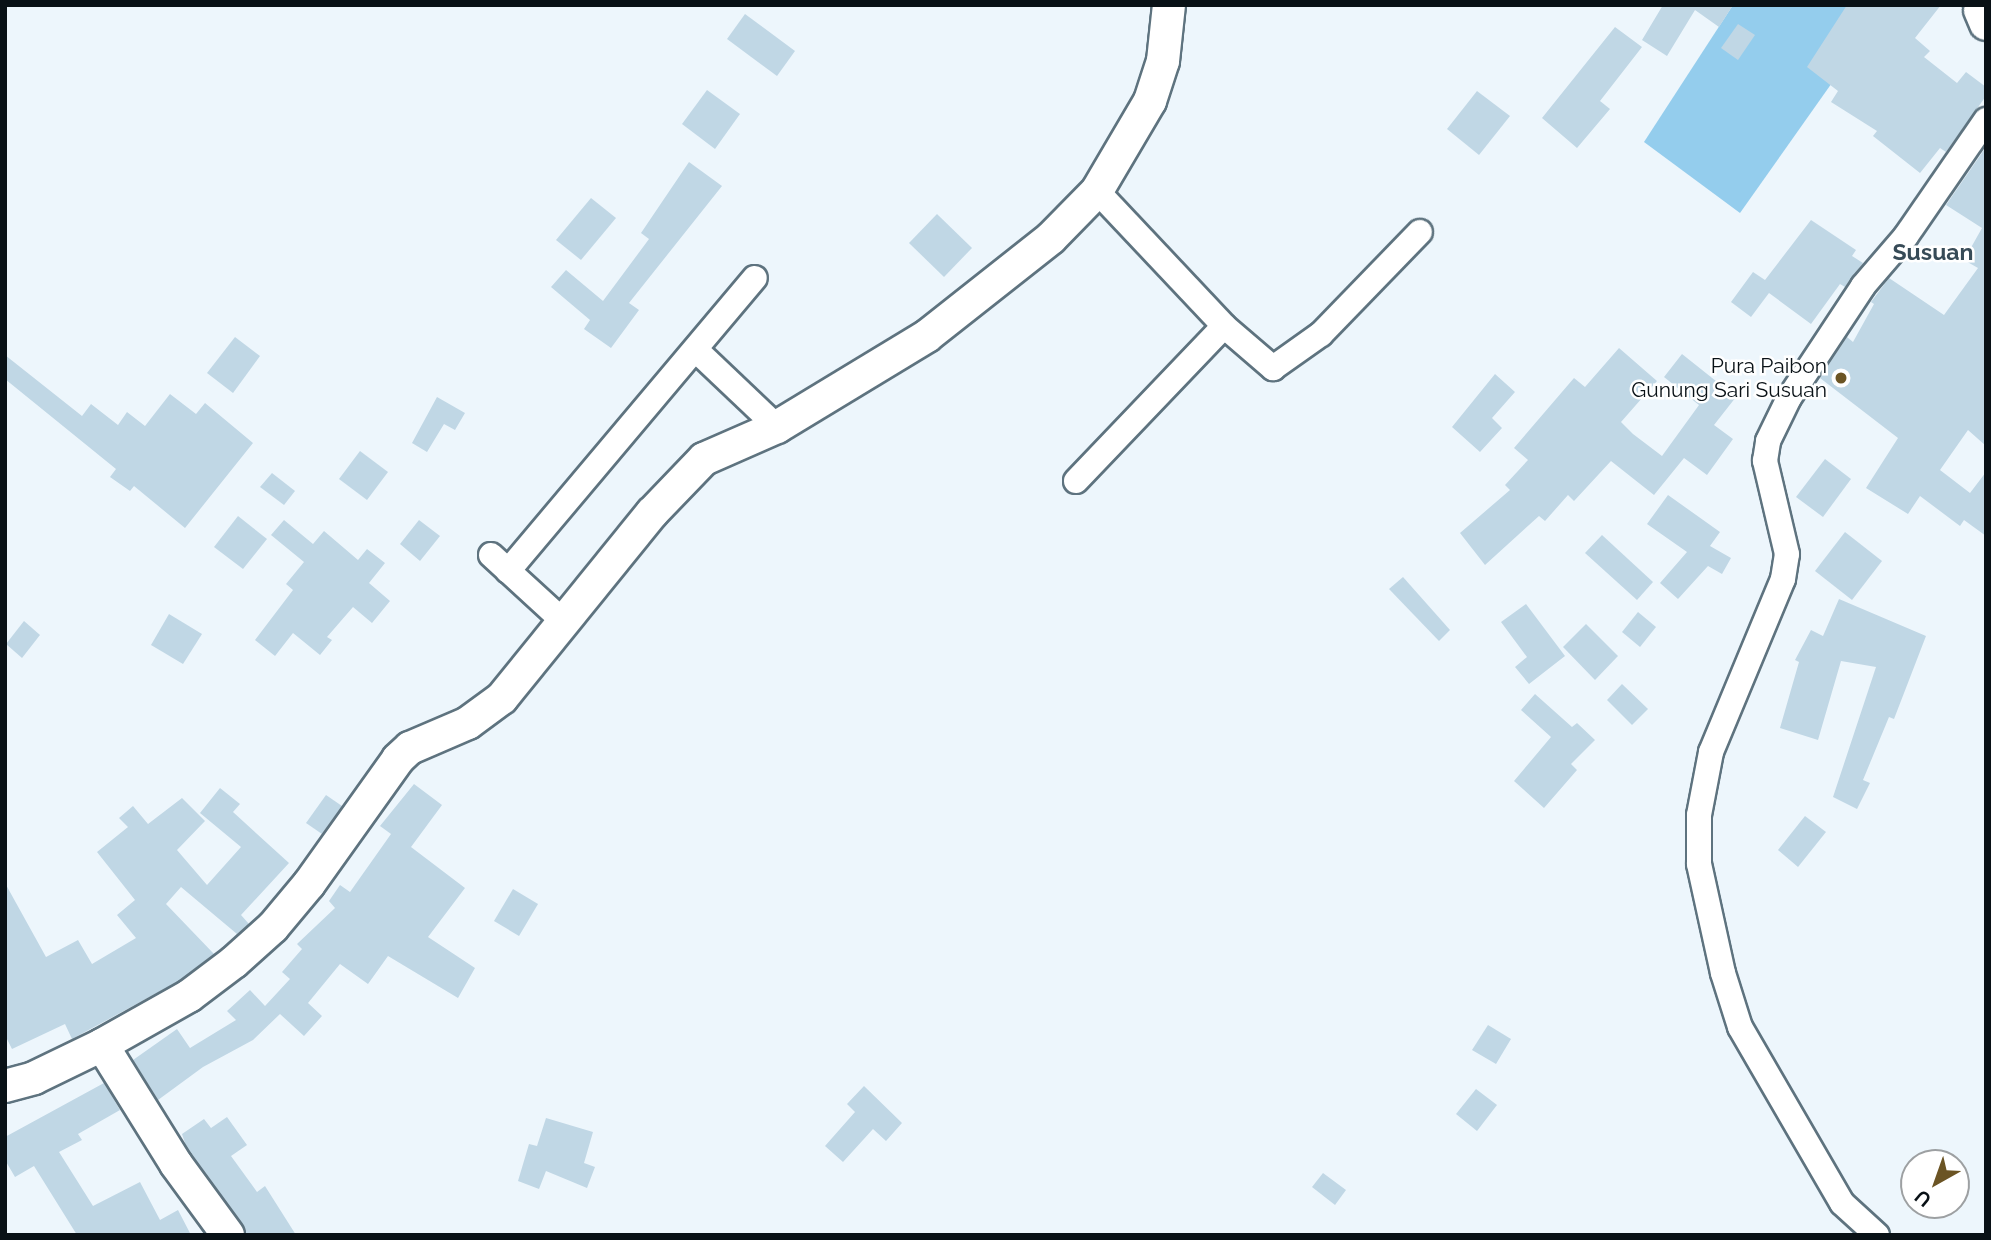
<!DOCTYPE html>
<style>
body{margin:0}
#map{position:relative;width:1991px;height:1240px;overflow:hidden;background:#edf6fc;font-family:Raleway,sans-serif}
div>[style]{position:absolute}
.green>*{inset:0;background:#94cded}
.building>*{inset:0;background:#c0d7e5}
.roads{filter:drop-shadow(2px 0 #5e737f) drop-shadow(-2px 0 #5e737f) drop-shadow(0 2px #5e737f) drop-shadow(0 -2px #5e737f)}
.minor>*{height:24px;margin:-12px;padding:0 12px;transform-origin:12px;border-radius:12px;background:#fff}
.tertiary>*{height:32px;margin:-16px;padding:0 16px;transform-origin:16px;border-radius:16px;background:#fff}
.dots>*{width:19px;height:19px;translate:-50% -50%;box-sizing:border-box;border:4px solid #fff;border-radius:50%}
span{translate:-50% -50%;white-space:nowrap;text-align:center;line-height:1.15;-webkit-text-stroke:5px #fff;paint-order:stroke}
.poi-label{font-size:21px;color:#091116}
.right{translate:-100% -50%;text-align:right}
.neighbourhood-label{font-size:23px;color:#374b57;font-weight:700}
.frame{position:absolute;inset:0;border:7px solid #091116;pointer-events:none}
.north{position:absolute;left:1900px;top:1149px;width:70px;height:70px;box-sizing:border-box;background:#fff;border:2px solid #9da0a2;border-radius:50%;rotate:220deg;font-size:19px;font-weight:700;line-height:28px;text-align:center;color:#091116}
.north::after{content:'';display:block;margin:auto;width:24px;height:32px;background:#6b5424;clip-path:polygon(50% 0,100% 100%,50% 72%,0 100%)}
</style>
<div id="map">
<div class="green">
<i style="clip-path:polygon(1733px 5px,1887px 5px,1740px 213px,1644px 142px)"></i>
</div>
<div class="building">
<i style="clip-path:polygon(1663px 5px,1733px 5px,1719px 27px,1695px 10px,1667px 56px,1642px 40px)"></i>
<i style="clip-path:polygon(1847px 5px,1941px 5px,1915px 38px,1930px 51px,1924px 57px,1957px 83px,1966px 72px,1986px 87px,1986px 96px,1946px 152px,1940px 148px,1920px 173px,1873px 136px,1877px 131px,1831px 102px,1838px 91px,1807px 67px)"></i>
<i style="clip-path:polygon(745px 14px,795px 51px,777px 76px,727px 39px)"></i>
<i style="clip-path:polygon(1738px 24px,1755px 35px,1738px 60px,1721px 48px)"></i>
<i style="clip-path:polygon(1615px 27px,1642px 47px,1600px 101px,1610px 109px,1577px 148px,1542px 118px)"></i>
<i style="clip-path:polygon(707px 90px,740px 114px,715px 149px,682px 124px)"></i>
<i style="clip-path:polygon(1477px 91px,1510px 116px,1479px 155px,1447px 129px)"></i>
<i style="clip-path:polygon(1986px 147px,1986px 446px,1968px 430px,1940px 470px,1970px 493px,1986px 472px,1986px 536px,1964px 520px,1960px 526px,1920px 496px,1908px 514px,1866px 488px,1898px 438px,1820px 378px,1847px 337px,1853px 342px,1874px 304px,1871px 302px,1889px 278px,1944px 315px,1978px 268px,1964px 260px,1982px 228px,1946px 205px)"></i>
<i style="clip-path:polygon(689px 162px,722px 186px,629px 303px,639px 310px,611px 348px,584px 329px,590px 320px,551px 287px,566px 270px,603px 301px,649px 239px,641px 233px)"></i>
<i style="clip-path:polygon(591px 198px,616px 218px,581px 260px,556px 240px)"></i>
<i style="clip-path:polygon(937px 214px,972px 248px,944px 277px,909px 243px)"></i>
<i style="clip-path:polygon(1811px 220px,1856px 250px,1852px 256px,1863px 263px,1845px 287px,1840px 284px,1811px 324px,1769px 293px,1751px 317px,1731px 302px,1753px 272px,1765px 280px)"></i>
<i style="clip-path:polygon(235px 337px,260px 356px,233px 393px,207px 373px)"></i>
<i style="clip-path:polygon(1619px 348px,1657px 381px,1621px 422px,1633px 434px,1662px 456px,1699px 405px,1664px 377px,1682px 354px,1736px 397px,1714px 425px,1733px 439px,1707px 475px,1684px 458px,1654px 495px,1611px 461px,1574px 501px,1568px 495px,1545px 521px,1539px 516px,1485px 565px,1460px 533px,1510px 490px,1505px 485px,1528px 460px,1514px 448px,1574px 378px,1585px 387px)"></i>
<i style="clip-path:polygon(5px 355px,82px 416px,91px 404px,118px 425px,127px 412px,145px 426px,170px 394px,196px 414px,205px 403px,253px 443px,185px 528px,134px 486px,130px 491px,110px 477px,116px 469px,5px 379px)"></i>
<i style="clip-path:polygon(1495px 374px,1515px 392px,1492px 418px,1502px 428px,1480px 452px,1452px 427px)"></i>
<i style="clip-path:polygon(437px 397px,465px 413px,455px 430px,444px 424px,427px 452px,412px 443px)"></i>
<i style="clip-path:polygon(360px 451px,388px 472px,367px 500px,339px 479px)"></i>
<i style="clip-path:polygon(1825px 459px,1851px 479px,1823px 517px,1796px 497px)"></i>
<i style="clip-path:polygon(272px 473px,295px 491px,284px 505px,260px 487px)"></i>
<i style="clip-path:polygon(1668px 495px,1720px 532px,1710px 546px,1731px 558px,1722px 574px,1708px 566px,1678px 599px,1660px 583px,1687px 552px,1647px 524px)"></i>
<i style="clip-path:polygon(238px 516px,267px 539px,243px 569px,214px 547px)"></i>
<i style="clip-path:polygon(284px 520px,313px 544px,324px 531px,358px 560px,367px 549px,385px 563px,369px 583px,390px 601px,372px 623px,353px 607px,327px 637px,332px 640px,320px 655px,293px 633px,275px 656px,255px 640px,293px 590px,286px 584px,304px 562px,271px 535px)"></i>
<i style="clip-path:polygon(419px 520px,440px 536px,420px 561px,400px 544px)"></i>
<i style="clip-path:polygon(1845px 532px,1882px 561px,1852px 600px,1815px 571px)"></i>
<i style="clip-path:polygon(1602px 535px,1653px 582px,1637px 600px,1585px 553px)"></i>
<i style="clip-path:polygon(1403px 577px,1450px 630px,1439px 641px,1389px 589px)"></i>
<i style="clip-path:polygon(1839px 599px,1926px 636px,1894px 719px,1889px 717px,1863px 780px,1870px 783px,1857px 809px,1833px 797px,1876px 667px,1841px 661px,1818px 740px,1780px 728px,1799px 662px,1795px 660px,1811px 630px,1823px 636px)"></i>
<i style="clip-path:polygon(1526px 604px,1565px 656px,1529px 684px,1515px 667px,1527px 657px,1501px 622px)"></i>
<i style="clip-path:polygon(1638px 612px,1656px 627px,1640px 647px,1622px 632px)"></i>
<i style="clip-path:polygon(169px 614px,202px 634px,183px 664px,151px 645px)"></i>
<i style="clip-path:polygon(24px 621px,40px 635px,22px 658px,6px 644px)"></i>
<i style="clip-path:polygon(1586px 624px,1618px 656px,1595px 680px,1563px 647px)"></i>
<i style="clip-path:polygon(1622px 684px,1648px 709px,1632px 725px,1607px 700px)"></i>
<i style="clip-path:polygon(1535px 694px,1572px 727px,1577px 723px,1595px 740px,1571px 764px,1577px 770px,1544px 808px,1514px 781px,1551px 737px,1521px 710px)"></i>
<i style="clip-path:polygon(414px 784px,442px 805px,411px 847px,465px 888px,428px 937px,475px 968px,458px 998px,388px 956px,368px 984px,340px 964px,308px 1003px,322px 1016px,304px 1036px,280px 1014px,253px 1040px,203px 1067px,158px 1100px,133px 1060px,177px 1029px,190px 1048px,236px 1020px,227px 1011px,250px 990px,265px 1006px,290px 979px,282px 972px,302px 949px,297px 944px,335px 908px,329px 901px,340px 885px,350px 892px,391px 834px,380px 826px)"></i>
<i style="clip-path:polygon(220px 788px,240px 804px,233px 812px,289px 863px,241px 915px,249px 924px,237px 934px,181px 887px,166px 904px,214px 954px,179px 981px,72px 1039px,65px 1024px,12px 1049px,5px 1035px,5px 883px,46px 957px,78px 940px,92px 964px,136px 938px,117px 915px,135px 900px,97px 852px,128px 827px,119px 818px,133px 806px,148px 824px,182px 798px,205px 821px,177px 850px,207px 885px,241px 847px,200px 813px)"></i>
<i style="clip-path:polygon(326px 795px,342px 806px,322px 834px,306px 823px)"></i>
<i style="clip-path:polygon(1805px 816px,1826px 832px,1798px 867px,1778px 850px)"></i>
<i style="clip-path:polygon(513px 889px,538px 904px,519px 936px,494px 921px)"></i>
<i style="clip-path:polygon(1488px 1025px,1511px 1039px,1496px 1064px,1472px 1050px)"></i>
<i style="clip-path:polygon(104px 1083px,120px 1110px,78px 1134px,82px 1140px,59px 1152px,93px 1206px,140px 1182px,160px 1220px,178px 1210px,191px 1235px,77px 1235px,34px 1166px,15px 1177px,5px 1160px,5px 1137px)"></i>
<i style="clip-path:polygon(864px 1086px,902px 1123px,886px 1141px,873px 1129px,843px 1162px,825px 1146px,855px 1112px,847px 1104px)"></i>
<i style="clip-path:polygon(1476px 1089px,1497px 1105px,1477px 1131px,1456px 1114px)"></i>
<i style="clip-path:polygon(227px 1117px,247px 1145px,231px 1156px,257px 1192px,265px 1186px,296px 1235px,246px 1235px,186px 1146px,182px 1134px,204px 1119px,211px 1128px)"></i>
<i style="clip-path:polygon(546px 1118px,593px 1132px,584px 1163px,595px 1167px,587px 1188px,546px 1171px,539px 1189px,518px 1181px,529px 1144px,537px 1146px)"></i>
<i style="clip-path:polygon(1323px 1173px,1346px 1190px,1335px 1205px,1312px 1187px)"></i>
</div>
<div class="roads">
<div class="minor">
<i style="left:1097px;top:191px;width:185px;rotate:46.7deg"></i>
<i style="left:1224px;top:326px;width:65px;rotate:40.6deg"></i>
<i style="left:1273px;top:368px;width:59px;rotate:-35.3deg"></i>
<i style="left:1321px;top:334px;width:142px;rotate:-45.9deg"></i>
<i style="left:696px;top:350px;width:112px;rotate:43.5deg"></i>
<i style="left:1076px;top:481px;width:214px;rotate:-46.3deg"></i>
<i style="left:491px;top:555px;width:99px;rotate:42.5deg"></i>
<i style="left:508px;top:571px;width:383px;rotate:-49.9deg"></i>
<i style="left:1877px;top:1235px;width:47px;rotate:-137.6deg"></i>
<i style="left:1842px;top:1203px;width:203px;rotate:-120.1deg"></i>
<i style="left:1740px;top:1027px;width:57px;rotate:-107.5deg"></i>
<i style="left:1723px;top:973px;width:112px;rotate:-102.4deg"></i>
<i style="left:1699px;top:864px;width:49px;rotate:-90deg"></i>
<i style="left:1699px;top:815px;width:64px;rotate:-79.2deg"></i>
<i style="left:1711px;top:752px;width:187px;rotate:-67.4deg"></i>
<i style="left:1783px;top:579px;width:25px;rotate:-81deg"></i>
<i style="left:1787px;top:554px;width:96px;rotate:-103.3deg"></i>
<i style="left:1765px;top:461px;width:20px;rotate:-81deg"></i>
<i style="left:1768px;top:441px;width:48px;rotate:-64deg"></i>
<i style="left:1789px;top:398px;width:134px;rotate:-56.5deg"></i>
<i style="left:1863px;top:286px;width:66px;rotate:-49.3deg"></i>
<i style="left:1906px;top:236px;width:141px;rotate:-55.4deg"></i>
</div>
<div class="tertiary">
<i style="left:1980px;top:10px;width:15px;rotate:67deg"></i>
<i style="left:102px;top:1045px;width:140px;rotate:58.1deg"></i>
<i style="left:176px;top:1164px;width:88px;rotate:53.8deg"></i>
<i style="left:5px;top:1086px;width:30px;rotate:-15deg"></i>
<i style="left:34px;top:1078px;width:76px;rotate:-25.9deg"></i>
<i style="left:102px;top:1045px;width:100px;rotate:-29.4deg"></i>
<i style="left:189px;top:996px;width:56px;rotate:-37.1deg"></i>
<i style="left:234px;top:962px;width:52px;rotate:-41.9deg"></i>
<i style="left:273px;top:927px;width:56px;rotate:-50.1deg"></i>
<i style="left:309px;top:884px;width:153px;rotate:-54.5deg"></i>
<i style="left:398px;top:759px;width:16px;rotate:-43deg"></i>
<i style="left:410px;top:748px;width:63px;rotate:-23.3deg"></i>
<i style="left:468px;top:723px;width:42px;rotate:-36.3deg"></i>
<i style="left:502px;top:698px;width:238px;rotate:-51deg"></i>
<i style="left:652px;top:513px;width:75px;rotate:-46.1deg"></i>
<i style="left:704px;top:459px;width:80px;rotate:-23.7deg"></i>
<i style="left:777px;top:427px;width:175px;rotate:-31.2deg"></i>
<i style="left:927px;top:336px;width:158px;rotate:-38.3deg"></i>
<i style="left:1051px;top:238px;width:66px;rotate:-45.6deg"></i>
<i style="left:1097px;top:191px;width:104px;rotate:-59.5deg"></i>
<i style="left:1150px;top:101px;width:42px;rotate:-72deg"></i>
<i style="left:1163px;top:61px;width:56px;rotate:-83.9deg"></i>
</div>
</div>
<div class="dots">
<i style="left:1841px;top:378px;background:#6b5424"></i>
</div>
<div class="poi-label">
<span class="right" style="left:1827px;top:378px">Pura Paibon<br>Gunung Sari Susuan</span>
</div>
<div class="neighbourhood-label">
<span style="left:1933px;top:252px">Susuan</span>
</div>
<div class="frame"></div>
<div class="north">U</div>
</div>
